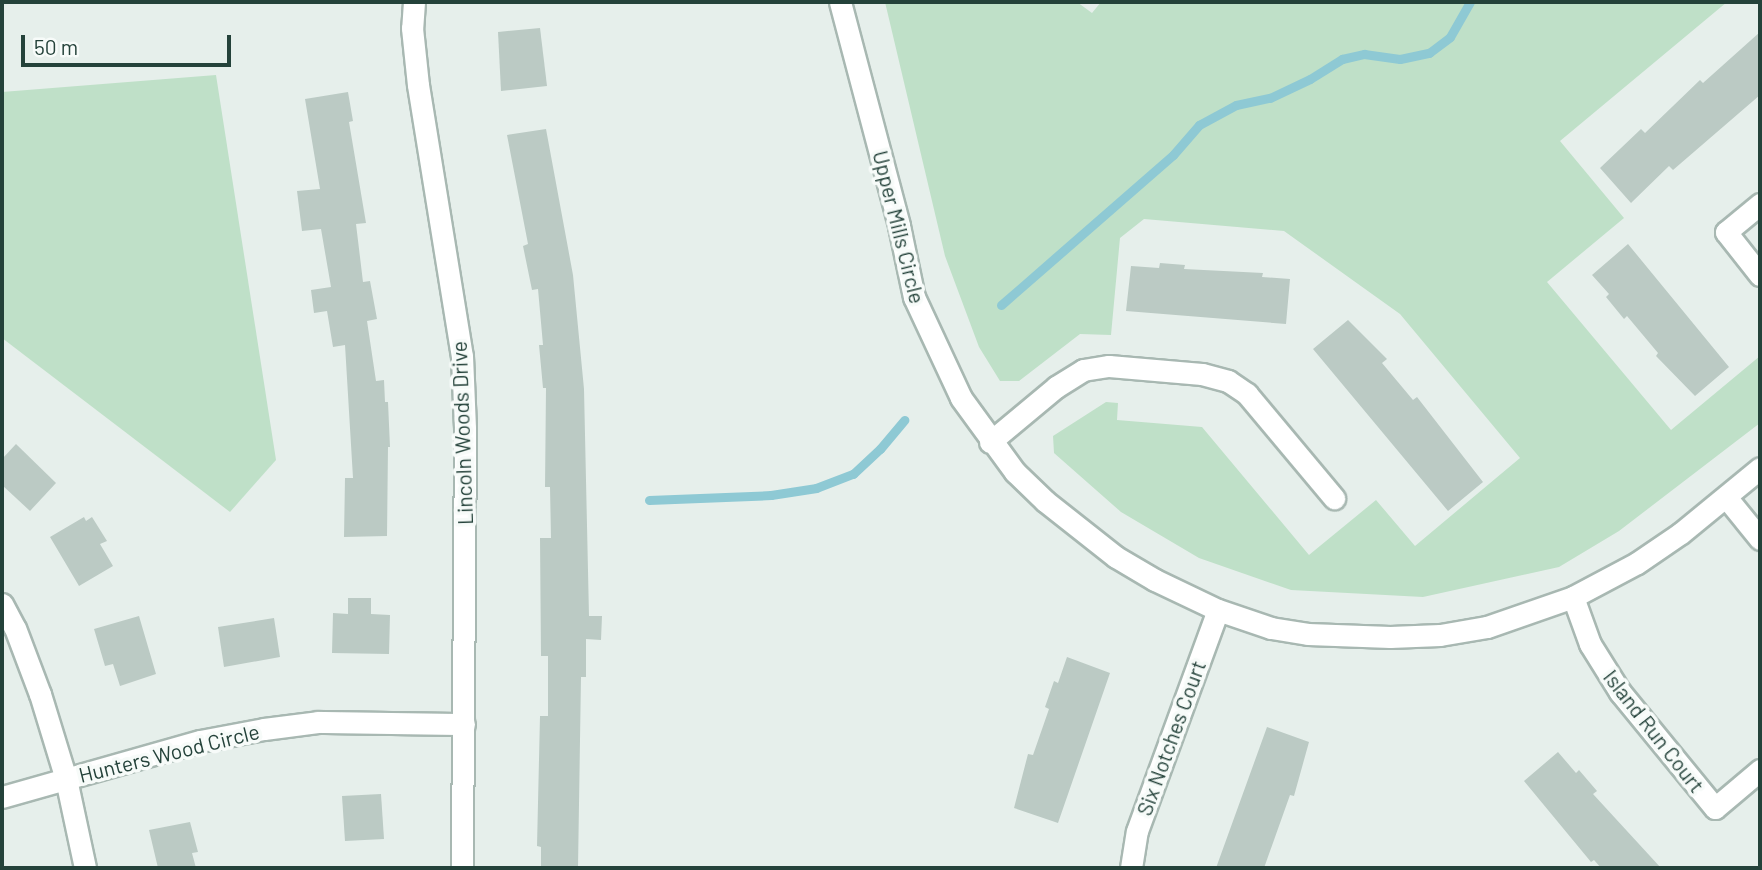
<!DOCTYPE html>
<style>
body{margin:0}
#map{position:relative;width:1762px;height:870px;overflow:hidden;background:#e6efeb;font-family:Barlow,sans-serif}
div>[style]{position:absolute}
.green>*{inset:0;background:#bfe0c8}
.stream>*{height:9px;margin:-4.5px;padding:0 4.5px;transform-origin:4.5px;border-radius:4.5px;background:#8ec9d4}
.building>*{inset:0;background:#bbcac4}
.roads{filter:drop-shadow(2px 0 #a8b8b2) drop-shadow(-2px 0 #a8b8b2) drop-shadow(0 2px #a8b8b2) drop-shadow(0 -2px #a8b8b2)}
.minor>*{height:21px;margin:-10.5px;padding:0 10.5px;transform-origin:10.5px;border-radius:10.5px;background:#fff}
.tertiary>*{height:21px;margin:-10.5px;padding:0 10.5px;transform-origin:10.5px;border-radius:10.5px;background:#fff}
span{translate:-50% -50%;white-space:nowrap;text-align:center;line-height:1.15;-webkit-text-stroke:7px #f7fbf9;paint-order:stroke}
.street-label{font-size:21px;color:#24423a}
.frame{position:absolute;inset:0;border:4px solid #24423a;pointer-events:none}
.scale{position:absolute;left:21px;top:35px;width:210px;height:32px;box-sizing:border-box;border:4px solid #24423a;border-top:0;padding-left:9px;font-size:21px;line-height:24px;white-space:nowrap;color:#24423a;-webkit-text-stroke:5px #f7fbf9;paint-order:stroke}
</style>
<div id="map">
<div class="green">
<i style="clip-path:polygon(885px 2px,1077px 2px,1092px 13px,1101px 2px,1727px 2px,1560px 141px,1624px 218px,1547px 282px,1671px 430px,1760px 356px,1760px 423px,1619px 531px,1559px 567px,1423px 597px,1291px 590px,1199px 558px,1121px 512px,1054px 453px,1053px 436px,1106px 402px,1118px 403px,1117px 420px,1202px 427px,1309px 555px,1376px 500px,1415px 546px,1520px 458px,1400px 314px,1284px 231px,1144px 219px,1120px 238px,1111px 335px,1080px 334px,1019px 381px,1000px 381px,979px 347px,945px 256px)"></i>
<i style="clip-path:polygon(216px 75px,276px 460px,230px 512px,2px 338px,2px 92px)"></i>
</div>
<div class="stream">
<i style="left:1001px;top:305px;width:228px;rotate:-41.1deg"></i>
<i style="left:1173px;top:155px;width:40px;rotate:-49deg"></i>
<i style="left:1199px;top:125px;width:42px;rotate:-28.4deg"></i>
<i style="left:1236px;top:105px;width:35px;rotate:-12deg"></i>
<i style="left:1270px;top:98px;width:44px;rotate:-25.4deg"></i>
<i style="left:1310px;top:79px;width:38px;rotate:-32deg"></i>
<i style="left:1342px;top:59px;width:23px;rotate:-13deg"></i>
<i style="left:1364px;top:54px;width:36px;rotate:8deg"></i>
<i style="left:1400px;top:59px;width:30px;rotate:-12deg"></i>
<i style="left:1429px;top:53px;width:26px;rotate:-37deg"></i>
<i style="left:1450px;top:37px;width:40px;rotate:-60.3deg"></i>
<i style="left:649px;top:500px;width:122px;rotate:-2.3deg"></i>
<i style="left:771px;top:495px;width:46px;rotate:-8.8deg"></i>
<i style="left:816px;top:488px;width:40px;rotate:-21deg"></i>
<i style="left:853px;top:474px;width:37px;rotate:-43deg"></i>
<i style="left:880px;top:449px;width:38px;rotate:-50deg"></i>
</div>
<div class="building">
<i style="clip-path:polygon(540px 28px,547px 86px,501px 91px,498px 32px)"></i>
<i style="clip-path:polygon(1760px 32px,1760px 95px,1673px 170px,1669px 166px,1631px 203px,1600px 168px,1641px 129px,1645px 133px,1700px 80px,1703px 83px)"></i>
<i style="clip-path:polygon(348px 92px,353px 121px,349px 122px,366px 223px,356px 224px,363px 282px,370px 281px,377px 319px,367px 321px,376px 381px,384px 380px,385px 402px,388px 402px,390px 447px,388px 447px,387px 536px,344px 537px,345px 478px,353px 478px,345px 345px,333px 347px,327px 311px,314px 313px,311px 290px,331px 287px,321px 229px,302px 231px,297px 191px,320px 189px,305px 99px)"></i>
<i style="clip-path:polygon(546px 129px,573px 275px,584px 389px,589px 616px,602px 616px,601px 640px,586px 639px,586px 677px,581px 677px,578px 868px,541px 868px,541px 847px,537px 846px,540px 716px,548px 716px,548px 656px,541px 656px,540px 538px,551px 538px,550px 487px,545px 487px,546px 388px,543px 388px,539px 345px,543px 345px,538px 289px,532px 290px,523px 246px,528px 244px,507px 135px)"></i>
<i style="clip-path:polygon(1628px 244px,1729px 367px,1695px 396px,1656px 356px,1658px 353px,1627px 316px,1624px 319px,1606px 297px,1609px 294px,1592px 275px)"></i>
<i style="clip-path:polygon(1160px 263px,1185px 265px,1184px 269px,1263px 273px,1262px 277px,1290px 279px,1286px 324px,1126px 311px,1131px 266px,1159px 268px)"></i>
<i style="clip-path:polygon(1348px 320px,1387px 359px,1382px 363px,1413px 400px,1417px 397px,1483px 482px,1448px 511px,1313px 349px)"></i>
<i style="clip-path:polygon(16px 444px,56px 483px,30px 511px,2px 485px,2px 459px)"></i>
<i style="clip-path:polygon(84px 517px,86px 521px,92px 517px,107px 541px,100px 544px,113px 566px,79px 586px,50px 537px)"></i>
<i style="clip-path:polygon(348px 598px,371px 598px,371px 614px,390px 615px,389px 654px,332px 653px,333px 613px,348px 614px)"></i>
<i style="clip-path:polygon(139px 616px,156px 674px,120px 686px,113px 664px,105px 666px,94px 629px)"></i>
<i style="clip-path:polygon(274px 618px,280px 657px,224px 667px,218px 627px)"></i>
<i style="clip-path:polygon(1067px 657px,1110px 673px,1058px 823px,1014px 808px,1028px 754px,1033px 755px,1049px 709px,1045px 707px,1054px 681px,1058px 683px)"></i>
<i style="clip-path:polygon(1267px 727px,1309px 742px,1294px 796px,1290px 795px,1264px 868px,1216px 868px)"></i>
<i style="clip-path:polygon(1558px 752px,1576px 773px,1579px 770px,1597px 791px,1593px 794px,1661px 868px,1601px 868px,1594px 860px,1591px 862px,1524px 781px)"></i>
<i style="clip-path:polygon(381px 794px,384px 839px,345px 841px,342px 796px)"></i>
<i style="clip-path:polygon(190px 822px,198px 852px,192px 853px,196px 868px,158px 868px,149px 830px)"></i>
</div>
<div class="roads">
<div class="minor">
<i style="left:414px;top:2px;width:26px;rotate:94deg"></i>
<i style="left:412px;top:28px;width:57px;rotate:84deg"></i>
<i style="left:418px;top:85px;width:275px;rotate:80.8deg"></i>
<i style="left:462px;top:356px;width:73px;rotate:87.6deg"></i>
<i style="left:465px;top:429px;width:439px;rotate:90.4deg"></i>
<i style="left:1760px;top:204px;width:44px;rotate:140.5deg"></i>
<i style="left:1726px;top:232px;width:55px;rotate:51.7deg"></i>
<i style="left:990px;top:442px;width:86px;rotate:-39.8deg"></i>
<i style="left:1056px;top:387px;width:32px;rotate:-32deg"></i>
<i style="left:1083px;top:370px;width:26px;rotate:-9deg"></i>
<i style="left:1109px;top:366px;width:93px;rotate:4.9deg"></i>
<i style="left:1202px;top:374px;width:27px;rotate:15deg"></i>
<i style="left:1228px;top:381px;width:23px;rotate:34deg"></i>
<i style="left:1247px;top:394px;width:136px;rotate:50.1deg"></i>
<i style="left:1726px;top:497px;width:54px;rotate:51deg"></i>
<i style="left:1573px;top:597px;width:50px;rotate:70.1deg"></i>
<i style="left:1590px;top:644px;width:57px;rotate:58deg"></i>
<i style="left:1620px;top:692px;width:150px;rotate:50.7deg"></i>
<i style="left:1715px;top:808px;width:59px;rotate:-40.2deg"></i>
<i style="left:2px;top:604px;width:27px;rotate:62deg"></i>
<i style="left:15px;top:628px;width:71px;rotate:69.3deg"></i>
<i style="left:40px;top:694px;width:89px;rotate:73deg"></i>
<i style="left:66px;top:779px;width:91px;rotate:77.9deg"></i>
<i style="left:2px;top:797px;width:206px;rotate:-15.8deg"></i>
<i style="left:200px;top:741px;width:65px;rotate:-10.6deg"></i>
<i style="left:264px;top:729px;width:54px;rotate:-7.4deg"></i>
<i style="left:318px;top:722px;width:146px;rotate:0.8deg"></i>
<i style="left:1131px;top:868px;width:37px;rotate:-81deg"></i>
<i style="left:1137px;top:831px;width:235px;rotate:-69.9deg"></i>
</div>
<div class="tertiary">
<i style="left:840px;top:2px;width:232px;rotate:75.2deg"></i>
<i style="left:899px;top:226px;width:73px;rotate:78.1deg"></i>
<i style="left:914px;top:297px;width:111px;rotate:65deg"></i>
<i style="left:961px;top:398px;width:92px;rotate:53.9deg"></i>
<i style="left:1015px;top:472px;width:42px;rotate:44deg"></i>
<i style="left:1045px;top:501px;width:90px;rotate:38.3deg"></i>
<i style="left:1116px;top:557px;width:45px;rotate:30.5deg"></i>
<i style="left:1155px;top:580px;width:70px;rotate:25.5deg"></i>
<i style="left:1218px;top:610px;width:56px;rotate:18.8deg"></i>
<i style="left:1271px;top:628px;width:37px;rotate:9deg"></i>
<i style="left:1308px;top:634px;width:82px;rotate:2.1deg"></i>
<i style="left:1390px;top:637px;width:50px;rotate:-2.3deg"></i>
<i style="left:1440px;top:635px;width:48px;rotate:-9.7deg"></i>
<i style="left:1487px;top:627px;width:91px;rotate:-19.2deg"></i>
<i style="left:1573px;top:597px;width:72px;rotate:-28deg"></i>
<i style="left:1637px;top:563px;width:53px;rotate:-34.3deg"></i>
<i style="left:1681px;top:533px;width:102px;rotate:-39.4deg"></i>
</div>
</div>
<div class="street-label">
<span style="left:899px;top:227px;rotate:76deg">Upper Mills Circle</span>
<span style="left:462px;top:433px;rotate:-92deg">Lincoln Woods Drive</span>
<span style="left:1654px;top:731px;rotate:52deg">Island Run Court</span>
<span style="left:1171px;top:738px;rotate:-70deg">Six Notches Court</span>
<span style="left:169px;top:753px;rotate:-14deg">Hunters Wood Circle</span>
</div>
<div class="frame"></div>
<div class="scale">50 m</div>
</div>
